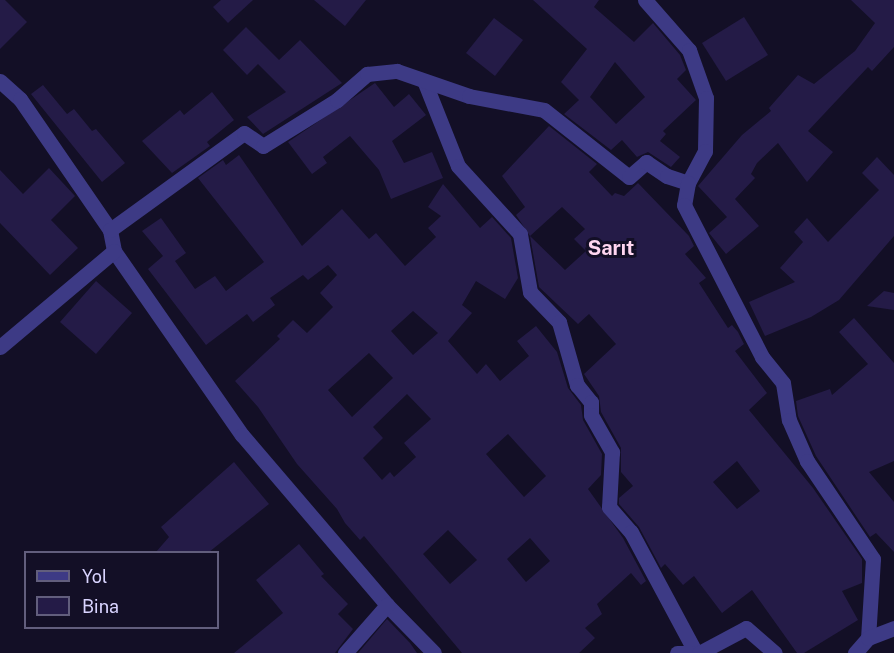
<!DOCTYPE html>
<meta charset="utf-8">
<style>
body{margin:0}
#map{position:relative;width:894px;height:653px;overflow:hidden;background:#130f26;font-family:"Public Sans",sans-serif}
div>[style]{position:absolute}
.building>*{inset:0;background:#241b47}
.minor>*{height:15px;margin:-7.5px;padding:0 7.5px;transform-origin:7.5px;border-radius:7.5px;background:#3d3a85}
span{translate:-50% -50%;white-space:nowrap;text-align:center;line-height:1.15;-webkit-text-stroke:6px #130f26;paint-order:stroke}
.quarter-label{font-size:20px;color:#ffd6f0;font-weight:700}
.legend{position:absolute;left:24px;top:551px;width:195px;height:78px;box-sizing:border-box;background:#130f26;border:2px solid #625e7d;margin:0;padding:8px 10px;list-style:none;font-size:18px;color:#d9d4ff}
.legend li{display:flex;align-items:center;gap:12px;height:30px}
.legend b{width:30px;border:2px solid #625e7d}
</style>
<div id="map">
<div class="building">
<i style="clip-path:polygon(0 0,5px 0,27px 22px,0 49px)"></i>
<i style="clip-path:polygon(221px 0,253px 0,228px 23px,213px 7px)"></i>
<i style="clip-path:polygon(314px 0,366px 0,345px 26px)"></i>
<i style="clip-path:polygon(evenodd,533px 0,599px 0,594px 7px,634px 42px,653px 23px,680px 55px,686px 70px,677px 79px,696px 100px,663px 131px,666px 134px,660px 141px,680px 157px,671px 167px,648px 152px,637px 157px,622px 140px,611px 150px,564px 114px,579px 100px,561px 82px,587px 49px,533px 0,615px 62px,645px 97px,616px 124px,590px 97px,615px 62px)"></i>
<i style="clip-path:polygon(851px 0,894px 0,894px 47px,872px 71px,868px 67px,808px 131px,833px 152px,807px 182px,778px 143px,757px 163px,751px 174px,755px 178px,735px 199px,759px 226px,726px 254px,709px 233px,727px 217px,698px 186px,742px 135px,771px 111px,769px 108px,798px 75px,814px 84px,855px 51px,875px 23px)"></i>
<i style="clip-path:polygon(744px 17px,768px 55px,726px 81px,702px 43px)"></i>
<i style="clip-path:polygon(494px 18px,523px 40px,495px 76px,466px 53px)"></i>
<i style="clip-path:polygon(246px 27px,279px 60px,300px 40px,342px 83px,263px 134px,247px 117px,286px 92px,258px 64px,247px 75px,223px 50px)"></i>
<i style="clip-path:polygon(375px 83px,394px 107px,409px 94px,426px 115px,392px 141px,404px 163px,432px 152px,443px 178px,391px 199px,379px 170px,350px 136px,323px 157px,327px 163px,312px 174px,288px 142px)"></i>
<i style="clip-path:polygon(43px 85px,67px 114px,74px 109px,92px 131px,96px 129px,125px 163px,102px 182px,31px 94px)"></i>
<i style="clip-path:polygon(212px 92px,234px 120px,207px 142px,210px 146px,172px 173px,142px 141px,180px 110px,184px 115px)"></i>
<i style="clip-path:polygon(evenodd,549px 126px,597px 164px,589px 172px,612px 196px,615px 193px,624px 196px,638px 183px,689px 236px,694px 246px,685px 254px,706px 278px,699px 283px,728px 328px,732px 325px,738px 332px,744px 344px,735px 351px,767px 393px,749px 410px,813px 488px,862px 559px,862px 583px,842px 591px,858px 620px,804px 653px,797px 653px,752px 590px,722px 613px,694px 576px,683px 585px,665px 564px,661px 568px,639px 527px,619px 504px,619px 498px,633px 486px,621px 472px,621px 448px,601px 412px,599px 396px,584px 374px,616px 344px,589px 314px,578px 324px,539px 287px,530px 236px,565px 270px,586px 251px,574px 239px,585px 229px,562px 207px,530px 236px,516px 215px,525px 207px,502px 176px,549px 126px,737px 461px,760px 491px,737px 509px,713px 482px,737px 461px)"></i>
<i style="clip-path:polygon(evenodd,239px 155px,302px 246px,342px 209px,369px 239px,376px 233px,405px 266px,436px 237px,428px 228px,441px 216px,428px 207px,443px 184px,480px 228px,492px 217px,511px 238px,518px 278px,505px 299px,476px 281px,462px 305px,472px 313px,448px 341px,477px 374px,486px 364px,500px 381px,529px 356px,517px 341px,536px 326px,557px 352px,568px 388px,581px 405px,583px 420px,602px 454px,601px 475px,588px 489px,623px 538px,646px 581px,641px 585px,631px 573px,597px 604px,602px 614px,585px 628px,595px 638px,579px 653px,462px 653px,364px 536px,360px 540px,345px 523px,337px 509px,297px 464px,258px 407px,235px 381px,280px 339px,277px 336px,293px 320px,307px 333px,333px 307px,320px 293px,337px 275px,328px 265px,308px 280px,303px 275px,270px 298px,275px 305px,253px 322px,247px 314px,206px 345px,148px 269px,163px 256px,142px 231px,161px 218px,186px 253px,175px 261px,195px 289px,215px 276px,226px 291px,264px 262px,198px 178px,223px 160px,226px 165px,239px 155px,413px 311px,438px 333px,413px 355px,391px 331px,413px 311px,239px 155px,369px 353px,393px 378px,352px 417px,328px 390px,369px 353px,239px 155px,407px 394px,431px 419px,404px 443px,416px 457px,394px 477px,390px 472px,382px 480px,363px 458px,383px 438px,373px 427px,407px 394px,239px 155px,508px 434px,546px 476px,524px 497px,486px 454px,508px 434px,239px 155px,448px 530px,477px 560px,450px 584px,423px 554px,448px 530px,239px 155px,530px 538px,550px 561px,526px 582px,507px 559px,530px 538px)"></i>
<i style="clip-path:polygon(877px 157px,894px 175px,894px 236px,839px 300px,811px 317px,765px 336px,749px 302px,795px 282px,780px 268px,803px 242px,794px 232px,807px 218px,828px 242px,879px 190px,862px 173px)"></i>
<i style="clip-path:polygon(49px 168px,75px 196px,51px 220px,78px 248px,50px 275px,0 223px,0 170px,23px 194px)"></i>
<i style="clip-path:polygon(96px 281px,132px 313px,96px 354px,60px 322px)"></i>
<i style="clip-path:polygon(884px 291px,894px 293px,894px 310px,867px 306px)"></i>
<i style="clip-path:polygon(854px 318px,894px 363px,894px 461px,869px 472px,894px 502px,894px 552px,876px 533px,870px 537px,816px 456px,798px 416px,796px 401px,830px 389px,832px 395px,868px 364px,839px 332px)"></i>
<i style="clip-path:polygon(234px 462px,269px 504px,209px 552px,156px 552px,169px 537px,161px 527px)"></i>
<i style="clip-path:polygon(299px 544px,324px 574px,321px 576px,348px 604px,338px 614px,353px 629px,335px 653px,234px 653px,283px 613px,256px 580px)"></i>
<i style="clip-path:polygon(387px 619px,410px 643px,417px 653px,358px 653px)"></i>
</div>
<div class="minor">
<i style="left:645px;top:0;width:67px;rotate:48.7deg"></i>
<i style="left:689px;top:50px;width:51px;rotate:70.5deg"></i>
<i style="left:706px;top:98px;width:53px;rotate:91.1deg"></i>
<i style="left:705px;top:151px;width:36px;rotate:118deg"></i>
<i style="left:0;top:81px;width:27px;rotate:42deg"></i>
<i style="left:20px;top:99px;width:159px;rotate:55.5deg"></i>
<i style="left:110px;top:230px;width:21px;rotate:79deg"></i>
<i style="left:114px;top:251px;width:224px;rotate:55.2deg"></i>
<i style="left:242px;top:435px;width:223px;rotate:49.5deg"></i>
<i style="left:387px;top:605px;width:67px;rotate:45.6deg"></i>
<i style="left:425px;top:83px;width:89px;rotate:68.3deg"></i>
<i style="left:458px;top:166px;width:92px;rotate:47.6deg"></i>
<i style="left:520px;top:234px;width:59px;rotate:80.2deg"></i>
<i style="left:530px;top:292px;width:42px;rotate:46deg"></i>
<i style="left:559px;top:322px;width:66px;rotate:74.1deg"></i>
<i style="left:577px;top:385px;width:22px;rotate:51deg"></i>
<i style="left:591px;top:402px;width:13px;rotate:90deg"></i>
<i style="left:591px;top:415px;width:43px;rotate:60.4deg"></i>
<i style="left:612px;top:452px;width:55px;rotate:93.1deg"></i>
<i style="left:609px;top:507px;width:33px;rotate:49deg"></i>
<i style="left:631px;top:532px;width:137px;rotate:61.8deg"></i>
<i style="left:110px;top:230px;width:165px;rotate:-35.9deg"></i>
<i style="left:244px;top:133px;width:23px;rotate:34deg"></i>
<i style="left:263px;top:146px;width:87px;rotate:-31.9deg"></i>
<i style="left:337px;top:100px;width:40px;rotate:-41deg"></i>
<i style="left:367px;top:74px;width:30px;rotate:-6deg"></i>
<i style="left:397px;top:71px;width:76px;rotate:19.1deg"></i>
<i style="left:469px;top:96px;width:76px;rotate:10.6deg"></i>
<i style="left:544px;top:110px;width:108px;rotate:38.2deg"></i>
<i style="left:629px;top:177px;width:23px;rotate:-41deg"></i>
<i style="left:646px;top:162px;width:25px;rotate:34deg"></i>
<i style="left:667px;top:176px;width:22px;rotate:18deg"></i>
<i style="left:688px;top:183px;width:22px;rotate:100deg"></i>
<i style="left:684px;top:205px;width:171px;rotate:62.8deg"></i>
<i style="left:762px;top:357px;width:33px;rotate:51deg"></i>
<i style="left:783px;top:383px;width:37px;rotate:81deg"></i>
<i style="left:789px;top:420px;width:45px;rotate:66.3deg"></i>
<i style="left:807px;top:461px;width:118px;rotate:56deg"></i>
<i style="left:873px;top:559px;width:79px;rotate:93.6deg"></i>
<i style="left:0;top:347px;width:149px;rotate:-40.1deg"></i>
<i style="left:345px;top:653px;width:64px;rotate:-48.8deg"></i>
<i style="left:677px;top:653px;width:14px"></i>
<i style="left:699px;top:653px;width:53px;rotate:-28deg"></i>
<i style="left:746px;top:628px;width:38px;rotate:41deg"></i>
<i style="left:855px;top:653px;width:20px;rotate:-49deg"></i>
<i style="left:868px;top:638px;width:28px;rotate:-21deg"></i>
</div>
<div class="quarter-label">
<span style="left:611px;top:248px">Sarıt</span>
</div>
<ul class="legend">
<li><b style="height:8px;background:#3d3a85"></b>Yol</li>
<li><b style="height:16px;background:#241b47"></b>Bina</li>
</ul>
</div>
